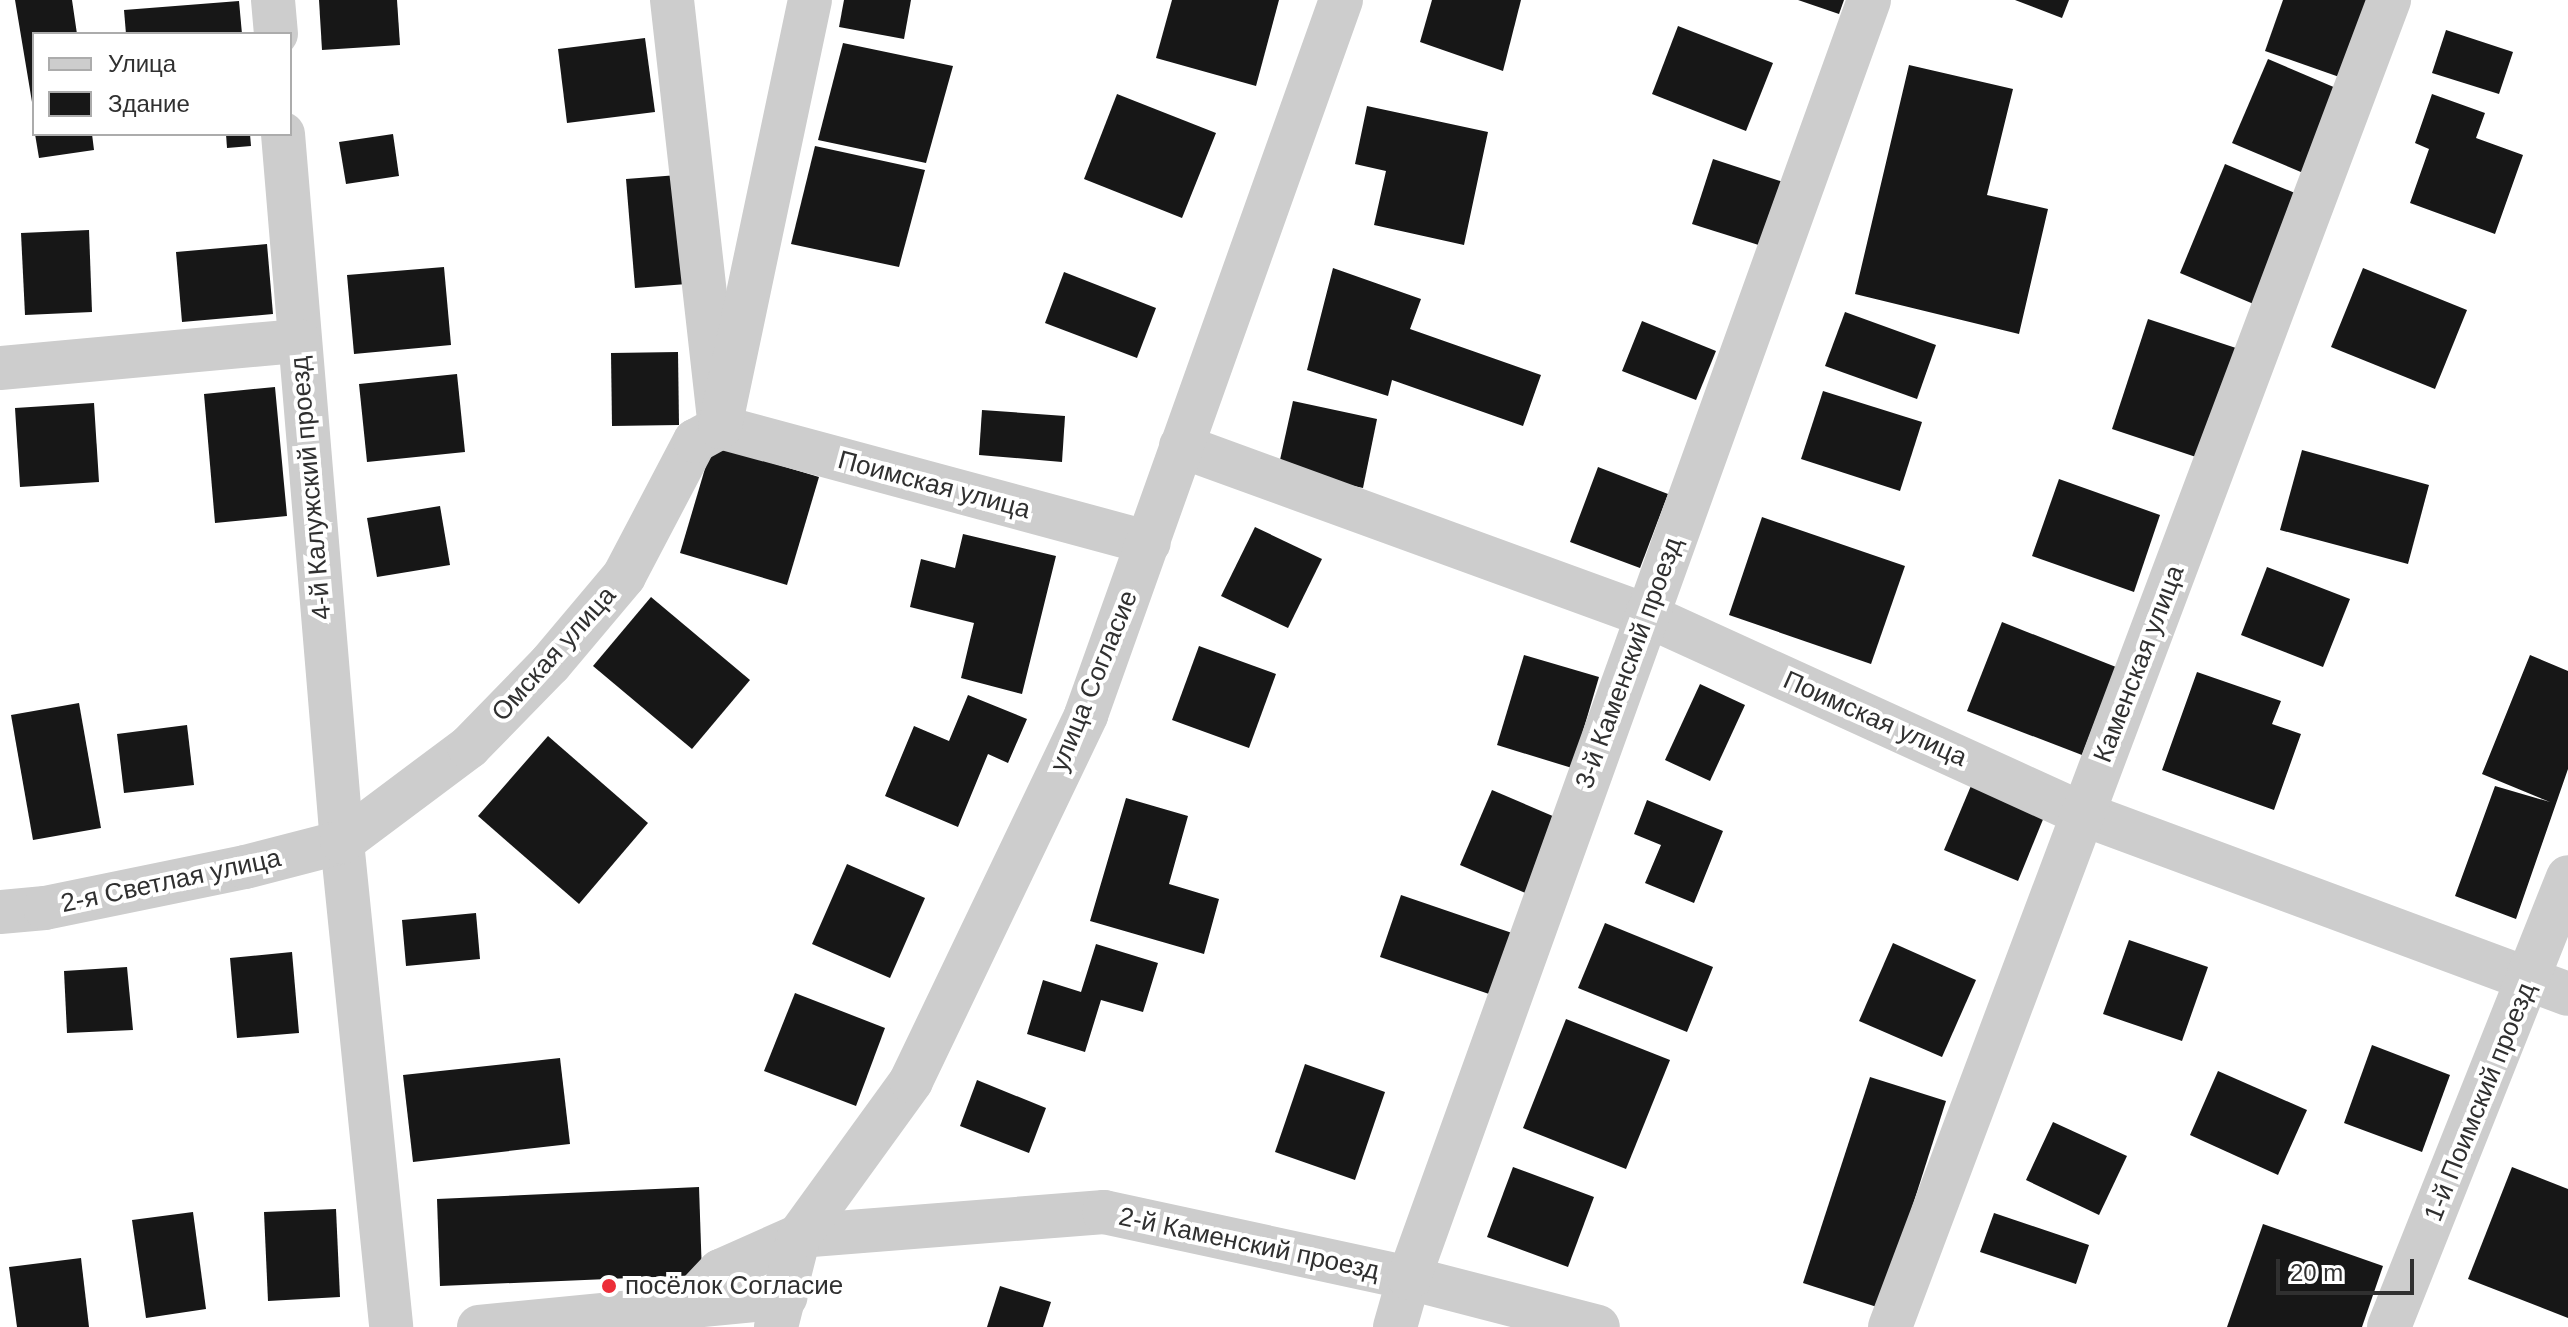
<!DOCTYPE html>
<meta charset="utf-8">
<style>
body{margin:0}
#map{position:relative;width:2568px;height:1327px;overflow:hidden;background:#fff;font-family:Helvetica,sans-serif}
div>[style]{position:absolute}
.building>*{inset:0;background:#171717}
.minor>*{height:44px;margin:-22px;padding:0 22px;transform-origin:22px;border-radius:22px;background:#cdcdcd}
.dots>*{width:22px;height:22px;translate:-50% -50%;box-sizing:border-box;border:4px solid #fff;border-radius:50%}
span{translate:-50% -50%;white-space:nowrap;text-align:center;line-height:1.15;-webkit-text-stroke:8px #fff;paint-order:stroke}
.street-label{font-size:26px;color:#303030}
.poi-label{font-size:26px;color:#303030}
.left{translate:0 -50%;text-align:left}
.legend{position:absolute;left:32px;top:32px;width:260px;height:104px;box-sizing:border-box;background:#fff;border:2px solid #acacac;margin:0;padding:10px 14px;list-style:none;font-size:24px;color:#303030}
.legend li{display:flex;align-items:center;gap:16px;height:40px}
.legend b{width:40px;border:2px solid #acacac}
.scale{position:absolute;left:2276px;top:1259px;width:138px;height:36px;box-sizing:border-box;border:4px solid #303030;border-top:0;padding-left:10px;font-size:24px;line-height:28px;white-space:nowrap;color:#303030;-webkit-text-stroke:6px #fff;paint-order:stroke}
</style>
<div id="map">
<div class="building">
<i style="clip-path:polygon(15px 0,72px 0,77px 34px,34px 34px,34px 114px)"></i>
<i style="clip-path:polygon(319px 0,397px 0,400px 45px,322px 50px)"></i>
<i style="clip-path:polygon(844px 0,911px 0,904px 39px,839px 27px)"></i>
<i style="clip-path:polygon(1172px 0,1279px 0,1256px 86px,1156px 58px)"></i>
<i style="clip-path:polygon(1432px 0,1521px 0,1503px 71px,1420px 42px)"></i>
<i style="clip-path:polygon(1798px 0,1844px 0,1839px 14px)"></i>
<i style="clip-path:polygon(2015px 0,2069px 0,2062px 18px)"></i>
<i style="clip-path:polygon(2283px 0,2373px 0,2345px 79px,2265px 51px)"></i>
<i style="clip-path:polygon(239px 1px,242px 34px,126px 34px,124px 10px)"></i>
<i style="clip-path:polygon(1678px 26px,1773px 63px,1746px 131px,1652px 94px)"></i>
<i style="clip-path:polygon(2446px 30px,2513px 52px,2499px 94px,2432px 73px)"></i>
<i style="clip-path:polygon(645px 38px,655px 112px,567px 123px,558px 49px)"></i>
<i style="clip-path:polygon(843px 43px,953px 66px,926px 163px,818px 140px)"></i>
<i style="clip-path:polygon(2268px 59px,2343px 91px,2308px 175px,2232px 143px)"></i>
<i style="clip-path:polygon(1909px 65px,2013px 89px,1987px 195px,2048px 209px,2019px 334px,1855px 294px)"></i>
<i style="clip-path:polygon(1117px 94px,1216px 133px,1182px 218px,1084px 179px)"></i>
<i style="clip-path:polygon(2432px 94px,2485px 113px,2476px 138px,2523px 155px,2495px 234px,2410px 203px,2429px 149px,2415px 143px)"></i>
<i style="clip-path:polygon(1367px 106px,1488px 132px,1464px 245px,1374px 225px,1386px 171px,1355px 164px)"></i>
<i style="clip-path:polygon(35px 134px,92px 134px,94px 150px,39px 158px)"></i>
<i style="clip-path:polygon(226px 134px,250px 134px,251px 146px,227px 148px)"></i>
<i style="clip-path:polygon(393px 134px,399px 176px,346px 184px,339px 142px)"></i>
<i style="clip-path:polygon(815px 146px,925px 170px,899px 267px,791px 244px)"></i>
<i style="clip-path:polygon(1713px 159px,1786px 183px,1765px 247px,1692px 224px)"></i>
<i style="clip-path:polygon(2225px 164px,2302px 196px,2256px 305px,2180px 273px)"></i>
<i style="clip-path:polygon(678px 175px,687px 284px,635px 288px,626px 179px)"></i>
<i style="clip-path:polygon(89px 230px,92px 312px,25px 315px,21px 233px)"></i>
<i style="clip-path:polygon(267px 244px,273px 314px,182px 322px,176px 252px)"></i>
<i style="clip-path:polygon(444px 267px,451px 345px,354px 354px,347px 275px)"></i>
<i style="clip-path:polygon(1333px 268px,1421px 299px,1410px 329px,1541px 375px,1523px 426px,1392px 380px,1388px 396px,1307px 370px)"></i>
<i style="clip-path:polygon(2363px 268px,2467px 310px,2435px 389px,2331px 347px)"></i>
<i style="clip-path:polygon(1064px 272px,1156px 308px,1137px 358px,1045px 323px)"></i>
<i style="clip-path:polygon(1845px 312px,1936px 345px,1917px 399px,1825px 366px)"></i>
<i style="clip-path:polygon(2148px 319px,2236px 348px,2199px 458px,2112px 429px)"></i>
<i style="clip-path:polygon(1642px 321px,1716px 351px,1696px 400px,1622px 371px)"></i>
<i style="clip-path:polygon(678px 352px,679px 425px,612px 426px,611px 353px)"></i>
<i style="clip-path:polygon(457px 374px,465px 452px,367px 462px,359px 384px)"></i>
<i style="clip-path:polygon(275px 387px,287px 516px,215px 523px,204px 394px)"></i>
<i style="clip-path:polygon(1823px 391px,1922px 422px,1900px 491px,1801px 459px)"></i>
<i style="clip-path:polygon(1293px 401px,1377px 419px,1363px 488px,1278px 469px)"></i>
<i style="clip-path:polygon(94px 403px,99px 482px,20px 487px,15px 408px)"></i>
<i style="clip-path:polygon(982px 410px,1065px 416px,1062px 462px,979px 455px)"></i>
<i style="clip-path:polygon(712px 445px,819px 477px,787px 585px,680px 553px)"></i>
<i style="clip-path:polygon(2302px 450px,2429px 485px,2408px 564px,2280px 530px)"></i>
<i style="clip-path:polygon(1598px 467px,1668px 494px,1640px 568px,1570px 542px)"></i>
<i style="clip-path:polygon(2059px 479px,2160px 515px,2134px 592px,2032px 556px)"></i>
<i style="clip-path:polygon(440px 506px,450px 565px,377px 577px,367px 518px)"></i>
<i style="clip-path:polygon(1762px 517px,1905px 566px,1871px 664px,1729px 615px)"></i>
<i style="clip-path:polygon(1255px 527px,1322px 559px,1288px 628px,1221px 596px)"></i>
<i style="clip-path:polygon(963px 534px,1056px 556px,1022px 694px,961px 678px,974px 623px,910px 607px,921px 559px,955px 568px)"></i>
<i style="clip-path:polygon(2267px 567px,2350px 599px,2323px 667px,2241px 635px)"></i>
<i style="clip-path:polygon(651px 597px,750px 680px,692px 749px,593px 666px)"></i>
<i style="clip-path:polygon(2002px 622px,2116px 667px,2082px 755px,1967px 711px)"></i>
<i style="clip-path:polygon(1199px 646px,1276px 674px,1249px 748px,1172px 720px)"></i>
<i style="clip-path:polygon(1524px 655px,1599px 677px,1572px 768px,1497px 745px)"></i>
<i style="clip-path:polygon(2530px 655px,2568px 671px,2568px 769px,2516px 919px,2455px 896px,2495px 786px,2550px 802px,2482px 774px)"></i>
<i style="clip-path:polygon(2197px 672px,2281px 701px,2272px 724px,2301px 734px,2274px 810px,2162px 770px)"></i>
<i style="clip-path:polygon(1700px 684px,1745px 705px,1710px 781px,1665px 760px)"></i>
<i style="clip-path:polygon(968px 695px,1027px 719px,1008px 763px,988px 754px,958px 827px,885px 796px,914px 726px,949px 741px)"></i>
<i style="clip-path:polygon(79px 703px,101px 828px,33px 840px,11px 715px)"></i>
<i style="clip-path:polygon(187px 725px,194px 785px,124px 793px,117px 734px)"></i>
<i style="clip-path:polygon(548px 736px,648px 823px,579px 904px,478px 816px)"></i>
<i style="clip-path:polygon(1973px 781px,2046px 812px,2018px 881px,1944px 850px)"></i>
<i style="clip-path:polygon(1492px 790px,1562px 820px,1530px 895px,1460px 865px)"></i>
<i style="clip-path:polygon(1126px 798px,1188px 816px,1169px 884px,1219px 899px,1204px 954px,1090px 921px)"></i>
<i style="clip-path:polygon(1647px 800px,1723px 831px,1694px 903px,1645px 883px,1661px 845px,1634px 834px)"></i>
<i style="clip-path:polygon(847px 864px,925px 898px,890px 978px,812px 944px)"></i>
<i style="clip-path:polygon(1401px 895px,1512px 933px,1492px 995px,1380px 957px)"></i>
<i style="clip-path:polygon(476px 913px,480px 959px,406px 966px,402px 920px)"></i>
<i style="clip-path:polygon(1605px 923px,1713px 967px,1687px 1032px,1578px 988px)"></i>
<i style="clip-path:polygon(2129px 940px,2208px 967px,2182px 1041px,2103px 1014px)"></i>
<i style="clip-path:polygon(1893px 943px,1976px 980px,1942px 1057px,1859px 1021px)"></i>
<i style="clip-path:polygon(1096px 944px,1158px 963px,1143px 1012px,1101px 1000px,1085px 1052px,1027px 1034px,1043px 980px,1081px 992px)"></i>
<i style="clip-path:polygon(292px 952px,299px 1033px,237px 1038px,230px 958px)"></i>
<i style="clip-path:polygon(127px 967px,133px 1030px,67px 1033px,64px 971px)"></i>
<i style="clip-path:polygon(795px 993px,885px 1028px,856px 1106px,764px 1071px)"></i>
<i style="clip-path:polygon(1566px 1019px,1670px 1060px,1626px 1169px,1523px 1128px)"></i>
<i style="clip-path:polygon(2372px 1045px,2450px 1075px,2422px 1152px,2344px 1123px)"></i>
<i style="clip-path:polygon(560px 1058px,570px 1144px,413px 1162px,403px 1075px)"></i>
<i style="clip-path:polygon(1305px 1064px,1385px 1092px,1355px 1180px,1275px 1152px)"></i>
<i style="clip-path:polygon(2218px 1071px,2307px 1110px,2278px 1175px,2190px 1135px)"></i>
<i style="clip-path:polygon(1870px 1077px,1946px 1101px,1880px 1308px,1803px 1283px)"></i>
<i style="clip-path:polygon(977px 1080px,1046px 1108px,1029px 1153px,960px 1126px)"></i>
<i style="clip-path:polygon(2053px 1122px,2127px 1156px,2099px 1215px,2026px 1180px)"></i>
<i style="clip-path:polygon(1513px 1167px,1594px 1197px,1568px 1267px,1487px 1237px)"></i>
<i style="clip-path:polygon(2512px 1167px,2568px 1189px,2568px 1318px,2468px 1279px)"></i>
<i style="clip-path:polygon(699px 1187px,702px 1275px,440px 1286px,437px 1199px)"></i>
<i style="clip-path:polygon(336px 1209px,340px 1297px,268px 1301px,264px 1212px)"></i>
<i style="clip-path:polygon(193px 1212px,206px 1309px,146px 1318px,132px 1220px)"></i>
<i style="clip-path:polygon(1994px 1213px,2089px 1245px,2076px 1284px,1980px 1252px)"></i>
<i style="clip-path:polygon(2263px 1224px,2383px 1266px,2362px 1327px,2227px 1327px)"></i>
<i style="clip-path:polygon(81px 1258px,89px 1327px,17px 1327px,9px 1267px)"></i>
<i style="clip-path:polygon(1000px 1286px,1051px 1302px,1043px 1327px,987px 1327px)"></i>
</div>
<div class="minor">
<i style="left:273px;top:0;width:34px;rotate:85deg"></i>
<i style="left:672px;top:0;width:430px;rotate:83.6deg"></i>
<i style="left:720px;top:427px;width:444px;rotate:15.1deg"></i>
<i style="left:283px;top:134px;width:710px;rotate:85.24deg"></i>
<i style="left:342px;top:842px;width:487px;rotate:84.2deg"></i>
<i style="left:0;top:368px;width:300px;rotate:-5.2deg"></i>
<i style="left:1181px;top:446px;width:495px;rotate:20deg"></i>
<i style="left:1646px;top:615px;width:480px;rotate:24.5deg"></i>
<i style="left:2083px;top:814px;width:517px;rotate:20.36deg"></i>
<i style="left:0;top:912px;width:45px;rotate:-5.1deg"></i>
<i style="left:45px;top:908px;width:204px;rotate:-11.6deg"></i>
<i style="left:245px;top:867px;width:100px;rotate:-14.5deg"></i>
<i style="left:342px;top:842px;width:159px;rotate:-36.8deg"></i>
<i style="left:469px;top:747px;width:116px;rotate:-45.7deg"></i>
<i style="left:550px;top:664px;width:115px;rotate:-49.9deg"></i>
<i style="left:624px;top:576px;width:153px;rotate:-62.3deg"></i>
<i style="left:695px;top:441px;width:29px;rotate:-29deg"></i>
<i style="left:720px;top:427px;width:436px;rotate:-78.1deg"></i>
<i style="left:687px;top:1306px;width:48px;rotate:-46.7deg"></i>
<i style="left:720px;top:1271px;width:86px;rotate:-23.9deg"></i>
<i style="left:799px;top:1236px;width:306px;rotate:-4.5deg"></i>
<i style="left:1104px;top:1212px;width:312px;rotate:12.2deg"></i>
<i style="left:1409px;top:1278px;width:195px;rotate:14.5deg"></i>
<i style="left:479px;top:1327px;width:308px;rotate:-5.6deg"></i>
<i style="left:776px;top:1327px;width:94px;rotate:-75.8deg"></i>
<i style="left:799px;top:1236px;width:191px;rotate:-54.1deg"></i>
<i style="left:911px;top:1081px;width:406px;rotate:-64.4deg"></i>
<i style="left:1086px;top:715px;width:759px;rotate:-70.37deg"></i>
<i style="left:1395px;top:1327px;width:51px;rotate:-74.1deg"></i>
<i style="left:1409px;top:1278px;width:1358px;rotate:-70.2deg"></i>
<i style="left:1890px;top:1327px;width:1418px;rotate:-69.39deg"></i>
<i style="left:2389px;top:1327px;width:484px;rotate:-68.3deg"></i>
</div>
<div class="dots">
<i style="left:609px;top:1286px;background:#ec2d38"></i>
</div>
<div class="street-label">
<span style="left:934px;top:485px;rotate:15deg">Поимская улица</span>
<span style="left:311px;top:488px;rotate:-95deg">4-й Калужский проезд</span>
<span style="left:554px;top:654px;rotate:-48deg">Омская улица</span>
<span style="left:1629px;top:663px;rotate:-70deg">3-й Каменский проезд</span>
<span style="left:2139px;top:664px;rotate:-69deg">Каменская улица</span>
<span style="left:1094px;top:681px;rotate:-68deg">улица Согласие</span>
<span style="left:1875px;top:719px;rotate:24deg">Поимская улица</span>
<span style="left:171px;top:881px;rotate:-12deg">2-я Светлая улица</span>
<span style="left:2480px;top:1102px;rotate:-68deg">1-й Поимский проезд</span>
<span style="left:1249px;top:1244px;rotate:12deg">2-й Каменский проезд</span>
</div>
<div class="poi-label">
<span class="left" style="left:625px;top:1286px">посёлок Согласие</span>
</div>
<ul class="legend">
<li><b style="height:10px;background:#cdcdcd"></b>Улица</li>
<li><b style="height:22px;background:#171717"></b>Здание</li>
</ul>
<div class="scale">20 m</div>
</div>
